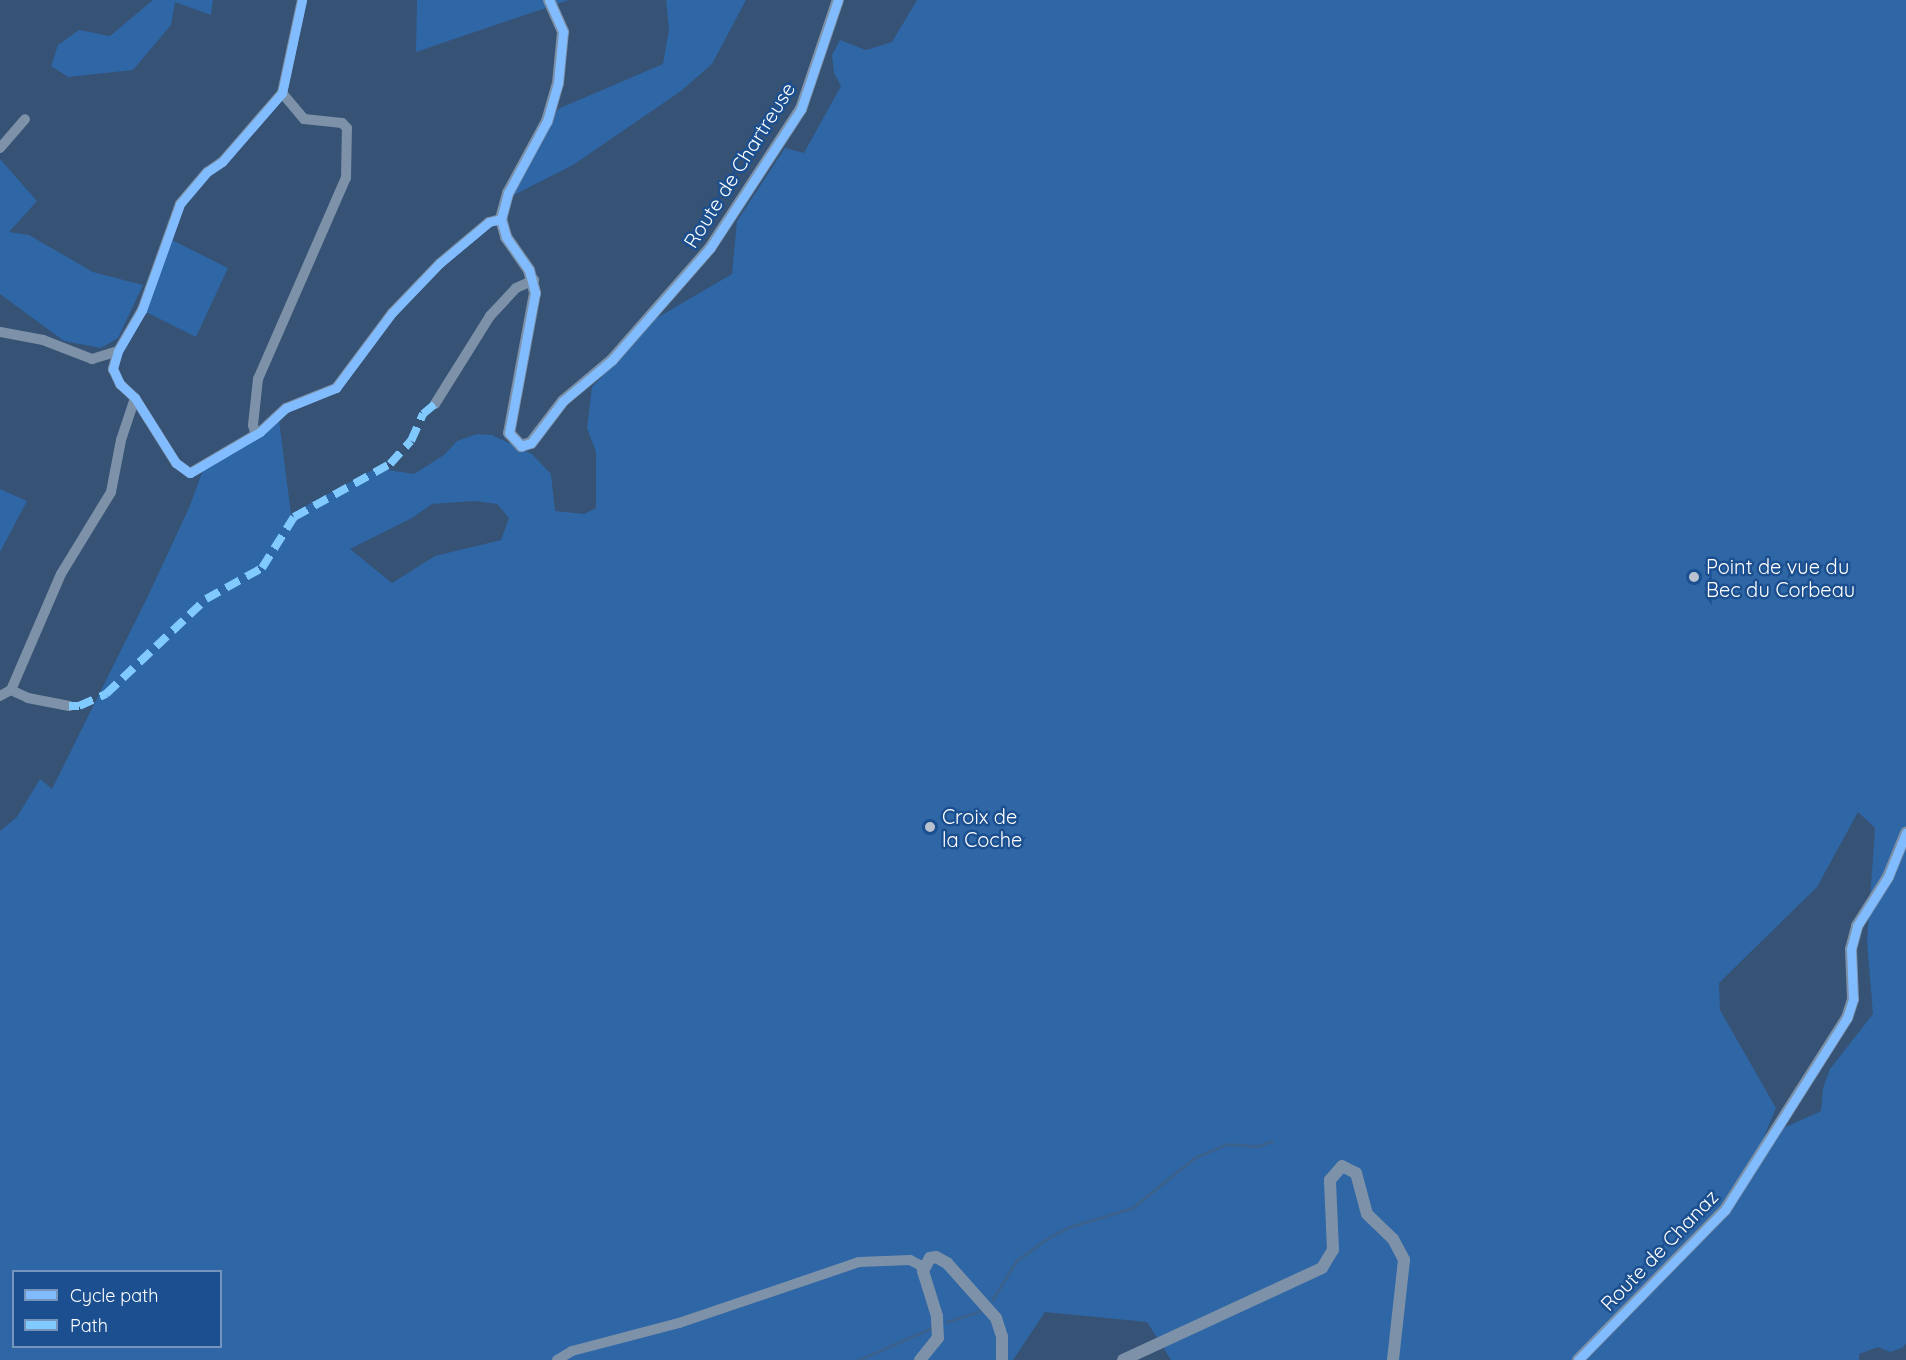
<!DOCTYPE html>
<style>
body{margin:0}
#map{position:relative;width:1906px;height:1360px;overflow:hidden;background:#365274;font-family:Quicksand,sans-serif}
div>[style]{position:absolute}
.green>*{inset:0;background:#2f66a5}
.stream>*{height:3px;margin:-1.5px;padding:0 1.5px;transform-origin:1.5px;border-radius:1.5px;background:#3b618d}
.minor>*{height:10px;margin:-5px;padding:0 5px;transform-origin:5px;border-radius:5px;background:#7d92a8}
.tertiary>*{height:12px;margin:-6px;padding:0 6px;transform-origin:6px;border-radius:6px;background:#7d92a8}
.quiet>*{height:8px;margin-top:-4px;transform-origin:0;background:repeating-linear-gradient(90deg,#80caff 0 15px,transparent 0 23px)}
.cycleway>*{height:9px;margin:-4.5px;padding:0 4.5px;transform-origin:4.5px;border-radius:4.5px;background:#80bcff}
.dots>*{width:16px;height:16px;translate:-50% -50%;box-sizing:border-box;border:3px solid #1b4f8f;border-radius:50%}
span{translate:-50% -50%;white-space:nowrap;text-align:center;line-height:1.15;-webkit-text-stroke:5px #1b4f8f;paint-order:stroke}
.street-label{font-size:20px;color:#fff}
.poi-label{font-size:20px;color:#fff}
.left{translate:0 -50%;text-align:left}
.legend{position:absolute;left:12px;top:1270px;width:210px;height:78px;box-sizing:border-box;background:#1b4f8f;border:2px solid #7695bc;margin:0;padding:8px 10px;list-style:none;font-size:18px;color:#fff}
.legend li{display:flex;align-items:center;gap:12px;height:30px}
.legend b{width:30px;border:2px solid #7695bc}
</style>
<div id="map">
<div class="green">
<i style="clip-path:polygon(153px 0,213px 0,211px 15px,175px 2px,171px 25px,133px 70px,68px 77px,51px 66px,58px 45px,79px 30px,110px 36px)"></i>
<i style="clip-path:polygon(417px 0,569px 0,416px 52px)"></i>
<i style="clip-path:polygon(666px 0,746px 0,712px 64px,681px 91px,573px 165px,512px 196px,558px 109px,663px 64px,669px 29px)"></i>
<i style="clip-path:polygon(evenodd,917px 0,1906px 0,1906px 1344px,1902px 1348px,1890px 1352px,1878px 1347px,1859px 1354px,1859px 1360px,1171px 1360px,1147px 1322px,1045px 1312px,1013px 1360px,0 1360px,0 831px,17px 817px,40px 779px,52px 789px,147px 598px,189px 508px,203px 470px,279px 420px,291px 514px,376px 468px,414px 474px,444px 455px,457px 441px,477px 434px,492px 435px,532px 454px,551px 474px,555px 511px,584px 514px,596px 508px,596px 452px,587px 428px,592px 387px,655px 319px,732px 274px,737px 221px,785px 148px,804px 153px,841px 86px,834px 73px,832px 55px,840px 40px,866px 50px,892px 42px,917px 0,475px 501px,497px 504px,509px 518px,501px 540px,435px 556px,392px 583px,350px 549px,412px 518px,432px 504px,475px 501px,917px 0,1858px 812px,1875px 828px,1867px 942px,1873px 1014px,1830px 1069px,1823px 1088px,1821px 1111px,1764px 1137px,1776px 1108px,1720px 1010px,1719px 983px,1817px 887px,1858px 812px,917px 0,14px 1272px,220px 1272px,220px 1346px,14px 1346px,14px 1272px)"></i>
<i style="clip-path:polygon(0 159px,37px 201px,9px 232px,29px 235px,93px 272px,143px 285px,118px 338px,101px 348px,64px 341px,0 294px)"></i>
<i style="clip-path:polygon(168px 238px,228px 268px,196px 337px,144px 311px)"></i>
<i style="clip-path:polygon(0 489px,27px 501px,0 552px)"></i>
</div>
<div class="stream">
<i style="left:992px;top:1300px;width:46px;rotate:-58.4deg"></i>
<i style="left:1016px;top:1261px;width:39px;rotate:-36deg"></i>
<i style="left:1048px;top:1238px;width:24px;rotate:-28deg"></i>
<i style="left:1069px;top:1227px;width:66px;rotate:-16.8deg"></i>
<i style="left:1132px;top:1208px;width:80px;rotate:-38.9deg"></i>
<i style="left:1194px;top:1158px;width:36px;rotate:-23deg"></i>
<i style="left:1227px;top:1144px;width:31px;rotate:4deg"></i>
<i style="left:1258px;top:1146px;width:15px;rotate:-20deg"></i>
<i style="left:946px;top:1322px;width:40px;rotate:-18deg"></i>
<i style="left:858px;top:1360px;width:82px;rotate:-23.7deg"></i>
</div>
<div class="minor">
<i style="left:302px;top:0;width:95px;rotate:102.1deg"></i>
<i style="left:282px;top:93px;width:91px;rotate:131deg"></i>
<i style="left:222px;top:162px;width:18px;rotate:146deg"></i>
<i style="left:207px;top:172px;width:42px;rotate:130.2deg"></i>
<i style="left:180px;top:204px;width:113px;rotate:109.7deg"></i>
<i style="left:142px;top:310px;width:48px;rotate:120.3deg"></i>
<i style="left:118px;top:351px;width:19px;rotate:106deg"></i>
<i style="left:113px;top:369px;width:17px;rotate:65deg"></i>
<i style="left:120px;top:384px;width:21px;rotate:43deg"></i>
<i style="left:135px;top:398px;width:77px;rotate:57.8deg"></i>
<i style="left:176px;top:463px;width:17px;rotate:36deg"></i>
<i style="left:190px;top:473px;width:81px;rotate:-30.4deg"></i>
<i style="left:260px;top:432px;width:35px;rotate:-43deg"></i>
<i style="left:286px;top:408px;width:54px;rotate:-21.8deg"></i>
<i style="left:336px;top:388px;width:94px;rotate:-53.3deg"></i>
<i style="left:392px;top:313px;width:69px;rotate:-46.2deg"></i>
<i style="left:440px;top:263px;width:64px;rotate:-39.9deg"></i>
<i style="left:489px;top:222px;width:12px;rotate:-14deg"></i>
<i style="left:0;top:148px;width:38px;rotate:-49deg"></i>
<i style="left:0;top:332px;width:44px;rotate:10.5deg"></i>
<i style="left:43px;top:340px;width:53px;rotate:21.2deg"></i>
<i style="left:92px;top:359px;width:27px;rotate:-17deg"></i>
<i style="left:435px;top:404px;width:104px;rotate:-58deg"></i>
<i style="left:490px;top:316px;width:38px;rotate:-47deg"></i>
<i style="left:516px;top:288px;width:20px;rotate:-24deg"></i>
<i style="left:255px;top:432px;width:7px;rotate:-106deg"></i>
<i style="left:253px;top:425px;width:46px;rotate:-83.8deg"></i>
<i style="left:258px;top:379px;width:219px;rotate:-66.4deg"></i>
<i style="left:346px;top:178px;width:50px;rotate:-88.9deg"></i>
<i style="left:347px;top:128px;width:7px;rotate:-135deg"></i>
<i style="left:342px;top:123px;width:38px;rotate:-174deg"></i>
<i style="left:304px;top:119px;width:34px;rotate:-130deg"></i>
<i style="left:11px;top:690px;width:19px;rotate:25deg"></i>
<i style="left:28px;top:698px;width:42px;rotate:11deg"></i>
<i style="left:0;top:696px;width:13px;rotate:-29deg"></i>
<i style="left:11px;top:690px;width:126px;rotate:-66.7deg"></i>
<i style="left:61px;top:574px;width:96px;rotate:-58.6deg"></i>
<i style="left:111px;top:492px;width:53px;rotate:-79.1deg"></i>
<i style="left:121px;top:440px;width:44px;rotate:-71.6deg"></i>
<i style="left:557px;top:1360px;width:17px;rotate:-31deg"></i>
<i style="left:572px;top:1351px;width:111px;rotate:-14.7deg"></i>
<i style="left:679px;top:1323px;width:190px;rotate:-18.7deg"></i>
<i style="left:859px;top:1262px;width:51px;rotate:-2.2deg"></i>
<i style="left:910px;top:1260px;width:11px;rotate:27deg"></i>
<i style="left:920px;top:1265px;width:7px;rotate:63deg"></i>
</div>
<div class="tertiary">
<i style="left:549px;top:0;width:35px;rotate:66deg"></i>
<i style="left:563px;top:32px;width:51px;rotate:95.6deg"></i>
<i style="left:558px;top:83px;width:40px;rotate:106deg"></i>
<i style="left:547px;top:121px;width:82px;rotate:118.4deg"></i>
<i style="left:508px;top:193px;width:27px;rotate:105deg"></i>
<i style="left:501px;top:219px;width:19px;rotate:74deg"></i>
<i style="left:506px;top:237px;width:40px;rotate:55.1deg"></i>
<i style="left:529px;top:270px;width:24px;rotate:75deg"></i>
<i style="left:535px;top:293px;width:142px;rotate:100.5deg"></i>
<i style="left:509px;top:433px;width:18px;rotate:47deg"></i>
<i style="left:521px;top:446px;width:10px;rotate:-17deg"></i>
<i style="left:531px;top:443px;width:53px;rotate:-52.7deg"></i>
<i style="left:563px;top:401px;width:64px;rotate:-39.9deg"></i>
<i style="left:612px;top:360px;width:149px;rotate:-48.8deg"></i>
<i style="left:710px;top:248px;width:166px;rotate:-56.8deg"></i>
<i style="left:801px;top:109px;width:115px;rotate:-71.3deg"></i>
<i style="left:920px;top:1360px;width:28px;rotate:-51deg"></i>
<i style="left:938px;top:1338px;width:22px;rotate:-93deg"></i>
<i style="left:937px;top:1316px;width:47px;rotate:-107.3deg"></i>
<i style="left:923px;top:1271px;width:15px;rotate:-62deg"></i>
<i style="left:930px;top:1258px;width:6px;rotate:-9deg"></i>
<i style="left:936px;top:1257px;width:13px;rotate:29deg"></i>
<i style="left:947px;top:1263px;width:74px;rotate:48.3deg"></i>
<i style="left:996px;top:1318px;width:20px;rotate:72deg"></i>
<i style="left:1002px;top:1337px;width:23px;rotate:90deg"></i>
<i style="left:1123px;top:1360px;width:219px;rotate:-24.8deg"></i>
<i style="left:1322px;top:1268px;width:21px;rotate:-59deg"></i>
<i style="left:1333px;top:1250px;width:70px;rotate:-92.5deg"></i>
<i style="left:1330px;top:1180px;width:18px;rotate:-49deg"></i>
<i style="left:1342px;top:1166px;width:16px;rotate:27deg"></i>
<i style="left:1356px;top:1173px;width:42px;rotate:75deg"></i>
<i style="left:1367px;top:1214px;width:36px;rotate:44deg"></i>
<i style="left:1393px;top:1239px;width:24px;rotate:62deg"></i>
<i style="left:1404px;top:1260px;width:101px;rotate:96.3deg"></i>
<i style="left:1578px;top:1360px;width:210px;rotate:-45.6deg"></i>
<i style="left:1725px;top:1210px;width:227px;rotate:-57.6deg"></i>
<i style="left:1847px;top:1018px;width:20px;rotate:-72deg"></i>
<i style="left:1853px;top:999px;width:50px;rotate:-92.3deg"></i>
<i style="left:1851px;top:949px;width:24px;rotate:-75deg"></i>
<i style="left:1857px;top:926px;width:58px;rotate:-57.7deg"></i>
<i style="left:1888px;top:877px;width:48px;rotate:-67.8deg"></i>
</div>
<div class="quiet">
<i style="left:69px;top:706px;width:10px"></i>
<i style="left:79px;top:706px;width:30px;rotate:-24deg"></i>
<i style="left:106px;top:694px;width:138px;rotate:-43.5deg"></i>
<i style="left:206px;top:599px;width:64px;rotate:-29deg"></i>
<i style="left:262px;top:568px;width:60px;rotate:-57.9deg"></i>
<i style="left:294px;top:517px;width:110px;rotate:-28.9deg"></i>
<i style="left:390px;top:464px;width:31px;rotate:-48deg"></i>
<i style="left:411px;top:441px;width:30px;rotate:-66deg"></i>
<i style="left:423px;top:414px;width:16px;rotate:-40deg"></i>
</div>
<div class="cycleway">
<i style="left:302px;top:0;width:95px;rotate:102.1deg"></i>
<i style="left:282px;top:93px;width:91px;rotate:131deg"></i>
<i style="left:222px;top:162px;width:18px;rotate:146deg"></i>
<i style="left:207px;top:172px;width:42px;rotate:130.2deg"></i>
<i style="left:180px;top:204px;width:113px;rotate:109.7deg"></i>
<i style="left:142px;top:310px;width:48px;rotate:120.3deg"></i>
<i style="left:118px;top:351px;width:19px;rotate:106deg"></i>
<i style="left:113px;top:369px;width:17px;rotate:65deg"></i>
<i style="left:120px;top:384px;width:21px;rotate:43deg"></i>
<i style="left:135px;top:398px;width:77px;rotate:57.8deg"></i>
<i style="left:176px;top:463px;width:17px;rotate:36deg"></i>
<i style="left:190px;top:473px;width:81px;rotate:-30.4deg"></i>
<i style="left:260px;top:432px;width:35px;rotate:-43deg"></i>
<i style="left:286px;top:408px;width:54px;rotate:-21.8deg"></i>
<i style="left:336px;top:388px;width:94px;rotate:-53.3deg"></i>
<i style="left:392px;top:313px;width:69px;rotate:-46.2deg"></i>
<i style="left:440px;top:263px;width:64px;rotate:-39.9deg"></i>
<i style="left:489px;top:222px;width:12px;rotate:-14deg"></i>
<i style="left:549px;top:0;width:35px;rotate:66deg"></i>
<i style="left:563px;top:32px;width:51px;rotate:95.6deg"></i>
<i style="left:558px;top:83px;width:40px;rotate:106deg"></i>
<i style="left:547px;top:121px;width:82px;rotate:118.4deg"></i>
<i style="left:508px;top:193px;width:27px;rotate:105deg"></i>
<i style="left:501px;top:219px;width:19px;rotate:74deg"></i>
<i style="left:506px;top:237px;width:40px;rotate:55.1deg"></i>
<i style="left:529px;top:270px;width:24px;rotate:75deg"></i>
<i style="left:535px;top:293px;width:142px;rotate:100.5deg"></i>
<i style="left:509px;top:433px;width:18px;rotate:47deg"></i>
<i style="left:521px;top:446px;width:10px;rotate:-17deg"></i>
<i style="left:531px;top:443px;width:53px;rotate:-52.7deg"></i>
<i style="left:563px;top:401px;width:64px;rotate:-39.9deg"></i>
<i style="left:612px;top:360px;width:149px;rotate:-48.8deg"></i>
<i style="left:710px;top:248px;width:166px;rotate:-56.8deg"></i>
<i style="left:801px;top:109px;width:115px;rotate:-71.3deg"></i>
<i style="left:1578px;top:1360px;width:210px;rotate:-45.6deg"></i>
<i style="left:1725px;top:1210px;width:227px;rotate:-57.6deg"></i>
<i style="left:1847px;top:1018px;width:20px;rotate:-72deg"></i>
<i style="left:1853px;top:999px;width:50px;rotate:-92.3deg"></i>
<i style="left:1851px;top:949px;width:24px;rotate:-75deg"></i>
<i style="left:1857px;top:926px;width:58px;rotate:-57.7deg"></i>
<i style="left:1888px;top:877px;width:48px;rotate:-67.8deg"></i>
</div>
<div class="dots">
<i style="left:1694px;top:577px;background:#b9c2ce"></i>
<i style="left:930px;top:827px;background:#b9c2ce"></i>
</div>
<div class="street-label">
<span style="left:739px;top:165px;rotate:-58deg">Route de Chartreuse</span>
<span style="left:1659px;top:1250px;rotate:-46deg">Route de Chanaz</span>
</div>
<div class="poi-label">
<span class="left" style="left:1706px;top:578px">Point de vue du<br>Bec du Corbeau</span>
<span class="left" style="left:942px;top:828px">Croix de<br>la Coche</span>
</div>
<ul class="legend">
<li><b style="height:8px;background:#80bcff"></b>Cycle path</li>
<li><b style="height:8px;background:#80caff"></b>Path</li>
</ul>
</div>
